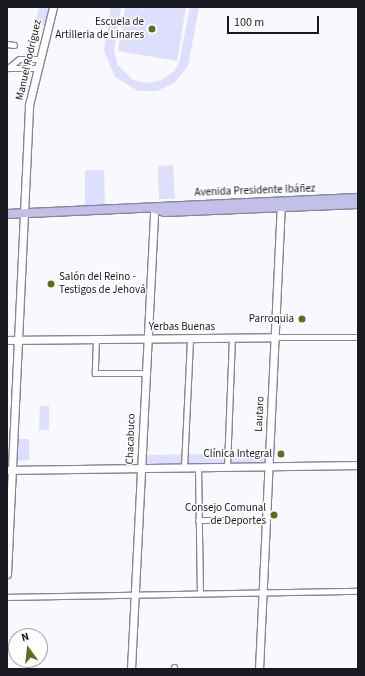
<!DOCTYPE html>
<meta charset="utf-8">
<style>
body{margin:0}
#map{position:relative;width:365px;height:676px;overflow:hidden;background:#f8f8fe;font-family:"Source Sans 3",sans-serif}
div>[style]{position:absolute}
.green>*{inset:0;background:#dedefd}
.roads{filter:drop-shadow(1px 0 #86859d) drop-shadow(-1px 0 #86859d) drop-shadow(0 1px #86859d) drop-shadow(0 -1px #86859d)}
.street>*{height:5px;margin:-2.5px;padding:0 2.5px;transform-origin:2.5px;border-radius:2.5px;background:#fff}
.secondary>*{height:7px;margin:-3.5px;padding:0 3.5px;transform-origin:3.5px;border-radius:3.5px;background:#fff}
.primary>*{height:8px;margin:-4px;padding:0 4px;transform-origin:4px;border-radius:4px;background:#c2c0e9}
.dots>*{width:11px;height:11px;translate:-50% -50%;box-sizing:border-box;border:2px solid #fff;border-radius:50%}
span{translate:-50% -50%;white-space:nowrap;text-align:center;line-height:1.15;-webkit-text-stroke:3px #fff;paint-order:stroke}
.poi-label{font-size:11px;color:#191922}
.right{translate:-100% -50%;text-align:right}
.left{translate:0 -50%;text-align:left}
.street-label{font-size:11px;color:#191922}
.frame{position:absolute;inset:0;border:8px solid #191922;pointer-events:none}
.north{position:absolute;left:8px;top:628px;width:40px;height:40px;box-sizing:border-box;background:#fff;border:1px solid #a3a3a7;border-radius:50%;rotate:345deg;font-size:11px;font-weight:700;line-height:16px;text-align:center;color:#191922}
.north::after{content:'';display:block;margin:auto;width:14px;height:18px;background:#5a6e1d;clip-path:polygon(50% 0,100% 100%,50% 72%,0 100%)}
.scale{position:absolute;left:227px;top:16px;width:92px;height:18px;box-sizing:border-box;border:2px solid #191922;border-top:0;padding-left:5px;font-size:12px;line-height:14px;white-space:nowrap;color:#191922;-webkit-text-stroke:3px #fff;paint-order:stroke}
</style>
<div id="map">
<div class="green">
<i style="clip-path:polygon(39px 7px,49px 7px,45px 26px,35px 23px)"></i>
<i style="clip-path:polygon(111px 7px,121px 7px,114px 51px,118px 65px,133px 80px,148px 83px,162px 80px,174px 71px,179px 63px,190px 7px,199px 7px,188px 66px,174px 83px,157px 91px,138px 91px,115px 77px,104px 51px)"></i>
<i style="clip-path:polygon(125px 7px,186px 7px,177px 61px,118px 51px)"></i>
<i style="clip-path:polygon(173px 165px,175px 199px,159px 199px,158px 166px)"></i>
<i style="clip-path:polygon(85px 170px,104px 170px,105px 207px,85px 206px)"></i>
<i style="clip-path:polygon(40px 406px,49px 406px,49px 430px,39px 430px)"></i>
<i style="clip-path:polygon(16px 439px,29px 439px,29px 460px,17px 461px)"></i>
<i style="clip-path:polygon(267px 453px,267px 465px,143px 466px,145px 455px)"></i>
</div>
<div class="roads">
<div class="street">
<i style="left:7px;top:44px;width:7px;rotate:8deg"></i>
<i style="left:7px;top:68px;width:30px"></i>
<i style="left:8px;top:68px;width:14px;rotate:-39deg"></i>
<i style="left:19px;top:59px;width:21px"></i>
<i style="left:275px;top:337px;width:83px"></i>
<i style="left:96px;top:338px;width:35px;rotate:92deg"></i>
<i style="left:95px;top:373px;width:50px"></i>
<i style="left:184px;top:467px;width:129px;rotate:-87.3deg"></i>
<i style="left:198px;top:467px;width:126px;rotate:89.1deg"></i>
<i style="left:227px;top:467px;width:130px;rotate:-87.8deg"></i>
<i style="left:198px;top:520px;width:67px"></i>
<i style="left:7px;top:597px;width:351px;rotate:-1deg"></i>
<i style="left:174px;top:669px;width:2px;rotate:-90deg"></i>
</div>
<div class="secondary">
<i style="left:7px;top:340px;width:268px;rotate:-0.6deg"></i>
<i style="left:8px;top:470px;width:350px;rotate:-0.8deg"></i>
<i style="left:7px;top:574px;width:470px;rotate:-87.3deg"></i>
<i style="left:29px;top:105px;width:101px;rotate:-76.2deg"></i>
<i style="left:131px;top:669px;width:461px;rotate:-87.1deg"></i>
<i style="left:259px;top:669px;width:462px;rotate:-87.3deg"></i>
</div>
<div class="primary">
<i style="left:154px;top:209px;width:11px;rotate:15deg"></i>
<i style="left:165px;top:212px;width:193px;rotate:-2.4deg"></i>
<i style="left:7px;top:214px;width:351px;rotate:-2.6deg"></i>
</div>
</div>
<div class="dots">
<i style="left:152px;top:29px;background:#5a6e1d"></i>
<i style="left:51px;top:284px;background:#5a6e1d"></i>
<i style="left:302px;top:319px;background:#5a6e1d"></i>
<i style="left:281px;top:454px;background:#5a6e1d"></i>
<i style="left:274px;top:515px;background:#5a6e1d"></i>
</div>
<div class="poi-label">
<span class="right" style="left:144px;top:29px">Escuela de<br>Artilleria de Linares</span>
<span class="left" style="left:59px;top:284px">Salón del Reino -<br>Testigos de Jehová</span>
<span class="right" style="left:294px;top:319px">Parroquia</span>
<span class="right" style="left:272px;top:454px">Clínica Integral</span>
<span class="right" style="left:266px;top:515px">Consejo Comunal<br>de Deportes</span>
</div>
<div class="street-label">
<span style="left:29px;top:60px;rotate:-77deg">Manuel Rodríguez</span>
<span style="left:255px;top:191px;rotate:-2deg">Avenida Presidente Ibáñez</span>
<span style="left:182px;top:327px">Yerbas Buenas</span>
<span style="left:260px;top:414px;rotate:-87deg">Lautaro</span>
<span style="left:131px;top:439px;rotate:-88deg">Chacabuco</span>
</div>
<div class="frame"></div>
<div class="north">N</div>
<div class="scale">100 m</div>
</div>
